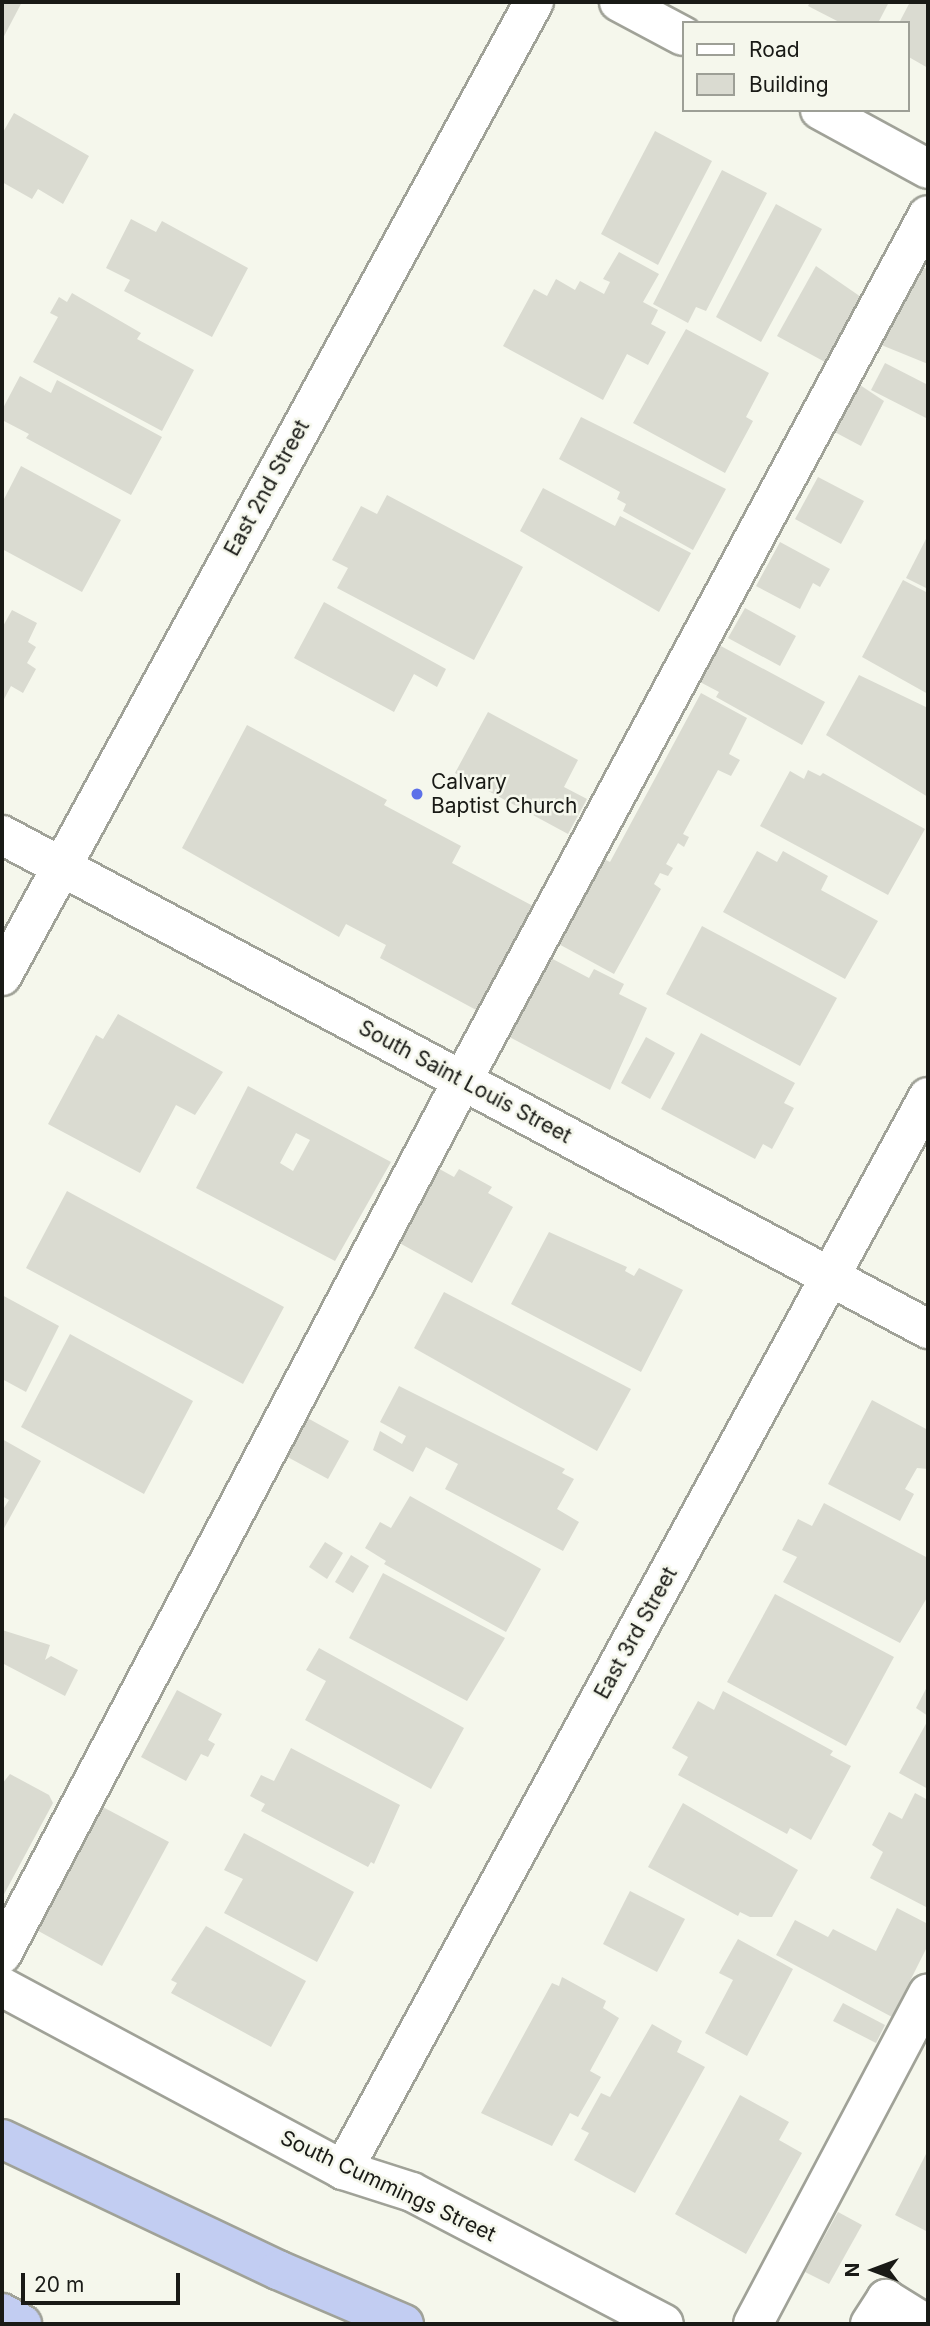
<!DOCTYPE html>
<style>
body{margin:0}
#map{position:relative;width:930px;height:2326px;overflow:hidden;background:#f5f7ec;font-family:Inter,sans-serif}
div>[style]{position:absolute}
.building>*{inset:0;background:#dadbd1}
.roads{filter:drop-shadow(2px 0 #a0a298) drop-shadow(-2px 0 #a0a298) drop-shadow(0 2px #a0a298) drop-shadow(0 -2px #a0a298)}
.minor>*{height:38px;margin:-19px;padding:0 19px;transform-origin:19px;border-radius:19px;background:#fff}
.highway>*{height:38px;margin:-19px;padding:0 19px;transform-origin:19px;border-radius:19px;background:#c2cdf2}
.dots>*{width:19px;height:19px;translate:-50% -50%;box-sizing:border-box;border:4px solid #f5f7ec;border-radius:50%}
span{translate:-50% -50%;white-space:nowrap;text-align:center;line-height:1.15;-webkit-text-stroke:5px #f5f7ec;paint-order:stroke}
.street-label{font-size:21px;color:#191a16}
.poi-label{font-size:21px;color:#191a16}
.left{translate:0 -50%;text-align:left}
.frame{position:absolute;inset:0;border:4px solid #191a16;pointer-events:none}
.legend{position:absolute;left:682px;top:21px;width:228px;height:91px;box-sizing:border-box;background:#f5f7ec;border:2px solid #9d9f96;margin:0;padding:9px 12px;list-style:none;font-size:21px;color:#191a16}
.legend li{display:flex;align-items:center;gap:14px;height:35px}
.legend b{width:35px;border:2px solid #9d9f96}
.north{position:absolute;left:839px;top:2235px;width:70px;height:70px;-webkit-text-stroke:5px #f5f7ec;paint-order:stroke;rotate:270deg;font-size:19px;font-weight:700;line-height:28px;text-align:center;color:#191a16}
.north::after{content:'';display:block;margin:auto;width:24px;height:32px;background:#191a16;clip-path:polygon(50% 0,100% 100%,50% 72%,0 100%)}
.scale{position:absolute;left:21px;top:2273px;width:159px;height:32px;box-sizing:border-box;border:4px solid #191a16;border-top:0;padding-left:9px;font-size:21px;line-height:24px;white-space:nowrap;color:#191a16;-webkit-text-stroke:5px #f5f7ec;paint-order:stroke}
</style>
<div id="map">
<div class="building">
<i style="clip-path:polygon(2px 2px,22px 2px,2px 40px)"></i>
<i style="clip-path:polygon(810px 2px,889px 2px,878px 23px,841px 23px,808px 6px)"></i>
<i style="clip-path:polygon(910px 2px,928px 2px,928px 68px,907px 56px,907px 23px,899px 23px)"></i>
<i style="clip-path:polygon(14px 113px,89px 156px,63px 204px,38px 189px,32px 199px,2px 182px,2px 134px)"></i>
<i style="clip-path:polygon(655px 131px,712px 161px,658px 265px,601px 234px)"></i>
<i style="clip-path:polygon(722px 170px,767px 193px,706px 311px,696px 307px,688px 323px,653px 304px)"></i>
<i style="clip-path:polygon(776px 204px,822px 229px,761px 342px,716px 317px)"></i>
<i style="clip-path:polygon(131px 219px,156px 232px,162px 221px,248px 268px,212px 337px,124px 291px,130px 280px,106px 268px)"></i>
<i style="clip-path:polygon(619px 252px,659px 274px,643px 302px,658px 310px,651px 324px,666px 332px,648px 365px,627px 354px,603px 400px,503px 346px,534px 289px,547px 296px,556px 279px,575px 290px,580px 281px,604px 294px,610px 282px,603px 279px)"></i>
<i style="clip-path:polygon(917px 263px,928px 270px,928px 364px,874px 342px)"></i>
<i style="clip-path:polygon(816px 266px,861px 297px,825px 362px,777px 336px)"></i>
<i style="clip-path:polygon(72px 293px,141px 333px,137px 339px,194px 370px,162px 431px,33px 362px,58px 317px,50px 313px,59px 297px,67px 302px)"></i>
<i style="clip-path:polygon(686px 329px,769px 373px,746px 417px,753px 421px,725px 473px,633px 423px)"></i>
<i style="clip-path:polygon(885px 363px,928px 385px,928px 419px,871px 390px)"></i>
<i style="clip-path:polygon(20px 376px,51px 393px,57px 380px,162px 437px,131px 495px,26px 438px,29px 434px,2px 420px,2px 410px)"></i>
<i style="clip-path:polygon(854px 381px,884px 401px,861px 446px,829px 429px)"></i>
<i style="clip-path:polygon(581px 417px,726px 489px,693px 550px,623px 511px,626px 504px,617px 499px,620px 492px,559px 459px)"></i>
<i style="clip-path:polygon(21px 466px,121px 520px,82px 592px,2px 549px,2px 503px)"></i>
<i style="clip-path:polygon(818px 477px,864px 501px,841px 544px,795px 519px)"></i>
<i style="clip-path:polygon(543px 488px,615px 526px,620px 516px,691px 553px,659px 612px,520px 531px)"></i>
<i style="clip-path:polygon(387px 495px,523px 567px,474px 660px,337px 588px,348px 568px,332px 560px,361px 506px,377px 514px)"></i>
<i style="clip-path:polygon(928px 535px,928px 589px,906px 578px)"></i>
<i style="clip-path:polygon(780px 542px,830px 569px,820px 587px,813px 583px,800px 609px,756px 586px)"></i>
<i style="clip-path:polygon(903px 580px,928px 593px,928px 694px,862px 657px)"></i>
<i style="clip-path:polygon(324px 602px,446px 669px,437px 687px,414px 674px,394px 712px,294px 658px)"></i>
<i style="clip-path:polygon(745px 608px,796px 636px,780px 666px,728px 638px)"></i>
<i style="clip-path:polygon(12px 610px,37px 623px,28px 642px,36px 647px,27px 663px,36px 669px,23px 693px,11px 686px,2px 703px,2px 628px)"></i>
<i style="clip-path:polygon(719px 645px,825px 702px,802px 745px,716px 697px,719px 692px,700px 682px)"></i>
<i style="clip-path:polygon(859px 675px,928px 708px,928px 797px,826px 735px)"></i>
<i style="clip-path:polygon(701px 693px,747px 718px,729px 754px,740px 760px,731px 776px,718px 770px,683px 834px,689px 837px,684px 847px,678px 843px,666px 864px,673px 868px,668px 876px,660px 873px,654px 884px,661px 889px,614px 974px,555px 942px,600px 857px,610px 862px)"></i>
<i style="clip-path:polygon(488px 712px,578px 760px,564px 787px,587px 799px,568px 834px,455px 773px)"></i>
<i style="clip-path:polygon(247px 725px,387px 800px,384px 805px,461px 846px,452px 863px,533px 906px,478px 1011px,380px 958px,386px 945px,346px 924px,339px 937px,182px 848px)"></i>
<i style="clip-path:polygon(808px 770px,820px 776px,823px 773px,925px 829px,888px 895px,760px 826px,790px 771px,804px 779px)"></i>
<i style="clip-path:polygon(757px 851px,777px 862px,783px 851px,828px 876px,821px 890px,878px 921px,845px 979px,723px 912px)"></i>
<i style="clip-path:polygon(702px 926px,837px 998px,800px 1066px,666px 994px)"></i>
<i style="clip-path:polygon(547px 956px,589px 978px,594px 969px,624px 984px,619px 994px,647px 1008px,610px 1090px,500px 1032px)"></i>
<i style="clip-path:polygon(118px 1014px,223px 1072px,195px 1115px,176px 1105px,140px 1173px,48px 1124px,96px 1035px,103px 1039px)"></i>
<i style="clip-path:polygon(701px 1033px,795px 1083px,784px 1103px,794px 1108px,772px 1149px,763px 1144px,755px 1159px,661px 1109px)"></i>
<i style="clip-path:polygon(646px 1037px,675px 1053px,650px 1099px,621px 1083px)"></i>
<i style="clip-path:polygon(evenodd,248px 1086px,391px 1162px,335px 1261px,196px 1188px,248px 1086px,296px 1133px,310px 1140px,293px 1171px,280px 1163px,296px 1133px)"></i>
<i style="clip-path:polygon(434px 1166px,454px 1177px,459px 1169px,492px 1187px,488px 1193px,513px 1207px,472px 1283px,394px 1240px)"></i>
<i style="clip-path:polygon(67px 1191px,284px 1307px,243px 1384px,26px 1268px)"></i>
<i style="clip-path:polygon(549px 1232px,627px 1267px,625px 1271px,634px 1276px,639px 1268px,683px 1290px,641px 1372px,511px 1304px)"></i>
<i style="clip-path:polygon(444px 1292px,631px 1389px,597px 1451px,414px 1348px)"></i>
<i style="clip-path:polygon(2px 1295px,59px 1326px,26px 1392px,2px 1379px)"></i>
<i style="clip-path:polygon(70px 1334px,193px 1401px,144px 1494px,21px 1427px)"></i>
<i style="clip-path:polygon(399px 1386px,565px 1469px,562px 1473px,574px 1479px,557px 1509px,579px 1522px,563px 1551px,445px 1489px,458px 1464px,426px 1447px,413px 1472px,373px 1450px,380px 1431px,402px 1444px,406px 1436px,380px 1422px)"></i>
<i style="clip-path:polygon(872px 1400px,928px 1430px,928px 1469px,917px 1468px,905px 1489px,914px 1494px,900px 1521px,828px 1484px)"></i>
<i style="clip-path:polygon(302px 1415px,349px 1441px,328px 1479px,282px 1454px)"></i>
<i style="clip-path:polygon(2px 1439px,41px 1461px,2px 1532px,2px 1511px,9px 1500px,2px 1496px)"></i>
<i style="clip-path:polygon(410px 1496px,541px 1569px,506px 1632px,384px 1564px,386px 1561px,365px 1548px,380px 1522px,391px 1528px)"></i>
<i style="clip-path:polygon(824px 1503px,928px 1558px,928px 1596px,900px 1643px,783px 1582px,797px 1557px,782px 1550px,798px 1519px,812px 1526px)"></i>
<i style="clip-path:polygon(325px 1542px,343px 1553px,327px 1579px,309px 1567px)"></i>
<i style="clip-path:polygon(351px 1555px,369px 1566px,353px 1593px,335px 1582px)"></i>
<i style="clip-path:polygon(383px 1573px,505px 1638px,467px 1701px,349px 1638px)"></i>
<i style="clip-path:polygon(775px 1594px,894px 1657px,846px 1746px,727px 1682px)"></i>
<i style="clip-path:polygon(2px 1630px,50px 1645px,45px 1660px,51px 1656px,78px 1670px,65px 1696px,2px 1663px)"></i>
<i style="clip-path:polygon(319px 1648px,464px 1728px,431px 1789px,305px 1720px,326px 1681px,306px 1670px)"></i>
<i style="clip-path:polygon(928px 1685px,928px 1716px,916px 1708px)"></i>
<i style="clip-path:polygon(177px 1690px,222px 1714px,208px 1740px,215px 1744px,208px 1757px,201px 1754px,186px 1781px,141px 1757px)"></i>
<i style="clip-path:polygon(723px 1691px,833px 1751px,830px 1755px,851px 1766px,811px 1840px,790px 1828px,787px 1834px,678px 1775px,688px 1757px,672px 1748px,698px 1701px,714px 1710px)"></i>
<i style="clip-path:polygon(928px 1720px,928px 1789px,899px 1773px)"></i>
<i style="clip-path:polygon(291px 1748px,400px 1805px,374px 1864px,371px 1862px,368px 1867px,261px 1811px,265px 1804px,250px 1796px,261px 1775px,274px 1781px)"></i>
<i style="clip-path:polygon(10px 1774px,49px 1795px,53px 1803px,2px 1898px,2px 1784px)"></i>
<i style="clip-path:polygon(915px 1793px,928px 1800px,928px 1908px,870px 1878px,883px 1852px,872px 1845px,889px 1812px,902px 1819px)"></i>
<i style="clip-path:polygon(683px 1803px,798px 1870px,772px 1917px,750px 1917px,740px 1912px,738px 1916px,648px 1867px)"></i>
<i style="clip-path:polygon(99px 1805px,169px 1842px,102px 1966px,33px 1928px)"></i>
<i style="clip-path:polygon(244px 1833px,354px 1892px,317px 1962px,224px 1913px,243px 1879px,224px 1870px)"></i>
<i style="clip-path:polygon(630px 1891px,685px 1919px,657px 1972px,603px 1944px)"></i>
<i style="clip-path:polygon(897px 1908px,928px 1924px,928px 1945px,892px 2017px,776px 1955px,795px 1920px,828px 1937px,833px 1929px,876px 1951px)"></i>
<i style="clip-path:polygon(206px 1926px,306px 1981px,271px 2047px,171px 1993px,177px 1983px,171px 1980px)"></i>
<i style="clip-path:polygon(738px 1939px,793px 1969px,747px 2056px,705px 2033px,733px 1980px,719px 1973px)"></i>
<i style="clip-path:polygon(562px 1977px,606px 2001px,603px 2008px,619px 2018px,590px 2071px,601px 2077px,578px 2117px,570px 2113px,552px 2146px,481px 2113px,552px 1983px,559px 1986px)"></i>
<i style="clip-path:polygon(843px 2003px,885px 2025px,876px 2043px,833px 2021px)"></i>
<i style="clip-path:polygon(652px 2024px,682px 2041px,677px 2052px,705px 2067px,635px 2193px,574px 2160px,589px 2133px,581px 2129px,601px 2093px,610px 2097px)"></i>
<i style="clip-path:polygon(740px 2095px,789px 2122px,779px 2140px,802px 2153px,746px 2254px,675px 2214px)"></i>
<i style="clip-path:polygon(928px 2150px,928px 2232px,895px 2215px)"></i>
<i style="clip-path:polygon(838px 2212px,862px 2225px,829px 2284px,805px 2272px)"></i>
</div>
<div class="roads">
<div class="minor">
<i style="left:619px;top:2px;width:72px;rotate:28deg"></i>
<i style="left:820px;top:110px;width:123px;rotate:28.6deg"></i>
<i style="left:2px;top:835px;width:1050px;rotate:28.08deg"></i>
<i style="left:2px;top:976px;width:1110px;rotate:-61.36deg"></i>
<i style="left:2px;top:1954px;width:987px;rotate:-62.21deg"></i>
<i style="left:462px;top:1081px;width:983px;rotate:-61.72deg"></i>
<i style="left:2px;top:1987px;width:387px;rotate:28.2deg"></i>
<i style="left:343px;top:2170px;width:72px;rotate:17.7deg"></i>
<i style="left:412px;top:2192px;width:284px;rotate:27.6deg"></i>
<i style="left:343px;top:2170px;width:1222px;rotate:-61.4deg"></i>
<i style="left:753px;top:2324px;width:374px;rotate:-62.1deg"></i>
<i style="left:870px;top:2324px;width:30px;rotate:-57deg"></i>
<i style="left:886px;top:2299px;width:47px;rotate:32deg"></i>
</div>
<div class="highway">
<i style="left:2px;top:2139px;width:306px;rotate:25.4deg"></i>
<i style="left:278px;top:2270px;width:137px;rotate:23.2deg"></i>
<i style="left:2px;top:2313px;width:23px;rotate:29deg"></i>
</div>
</div>
<div class="dots">
<i style="left:417px;top:794px;background:#5d71e9"></i>
</div>
<div class="street-label">
<span style="left:267px;top:488px;rotate:-61deg">East 2nd Street</span>
<span style="left:465px;top:1082px;rotate:28deg">South Saint Louis Street</span>
<span style="left:636px;top:1633px;rotate:-61deg">East 3rd Street</span>
<span style="left:388px;top:2186px;rotate:25deg">South Cummings Street</span>
</div>
<div class="poi-label">
<span class="left" style="left:431px;top:794px">Calvary<br>Baptist Church</span>
</div>
<div class="frame"></div>
<ul class="legend">
<li><b style="height:9px;background:#fff"></b>Road</li>
<li><b style="height:19px;background:#dadbd1"></b>Building</li>
</ul>
<div class="north">N</div>
<div class="scale">20 m</div>
</div>
